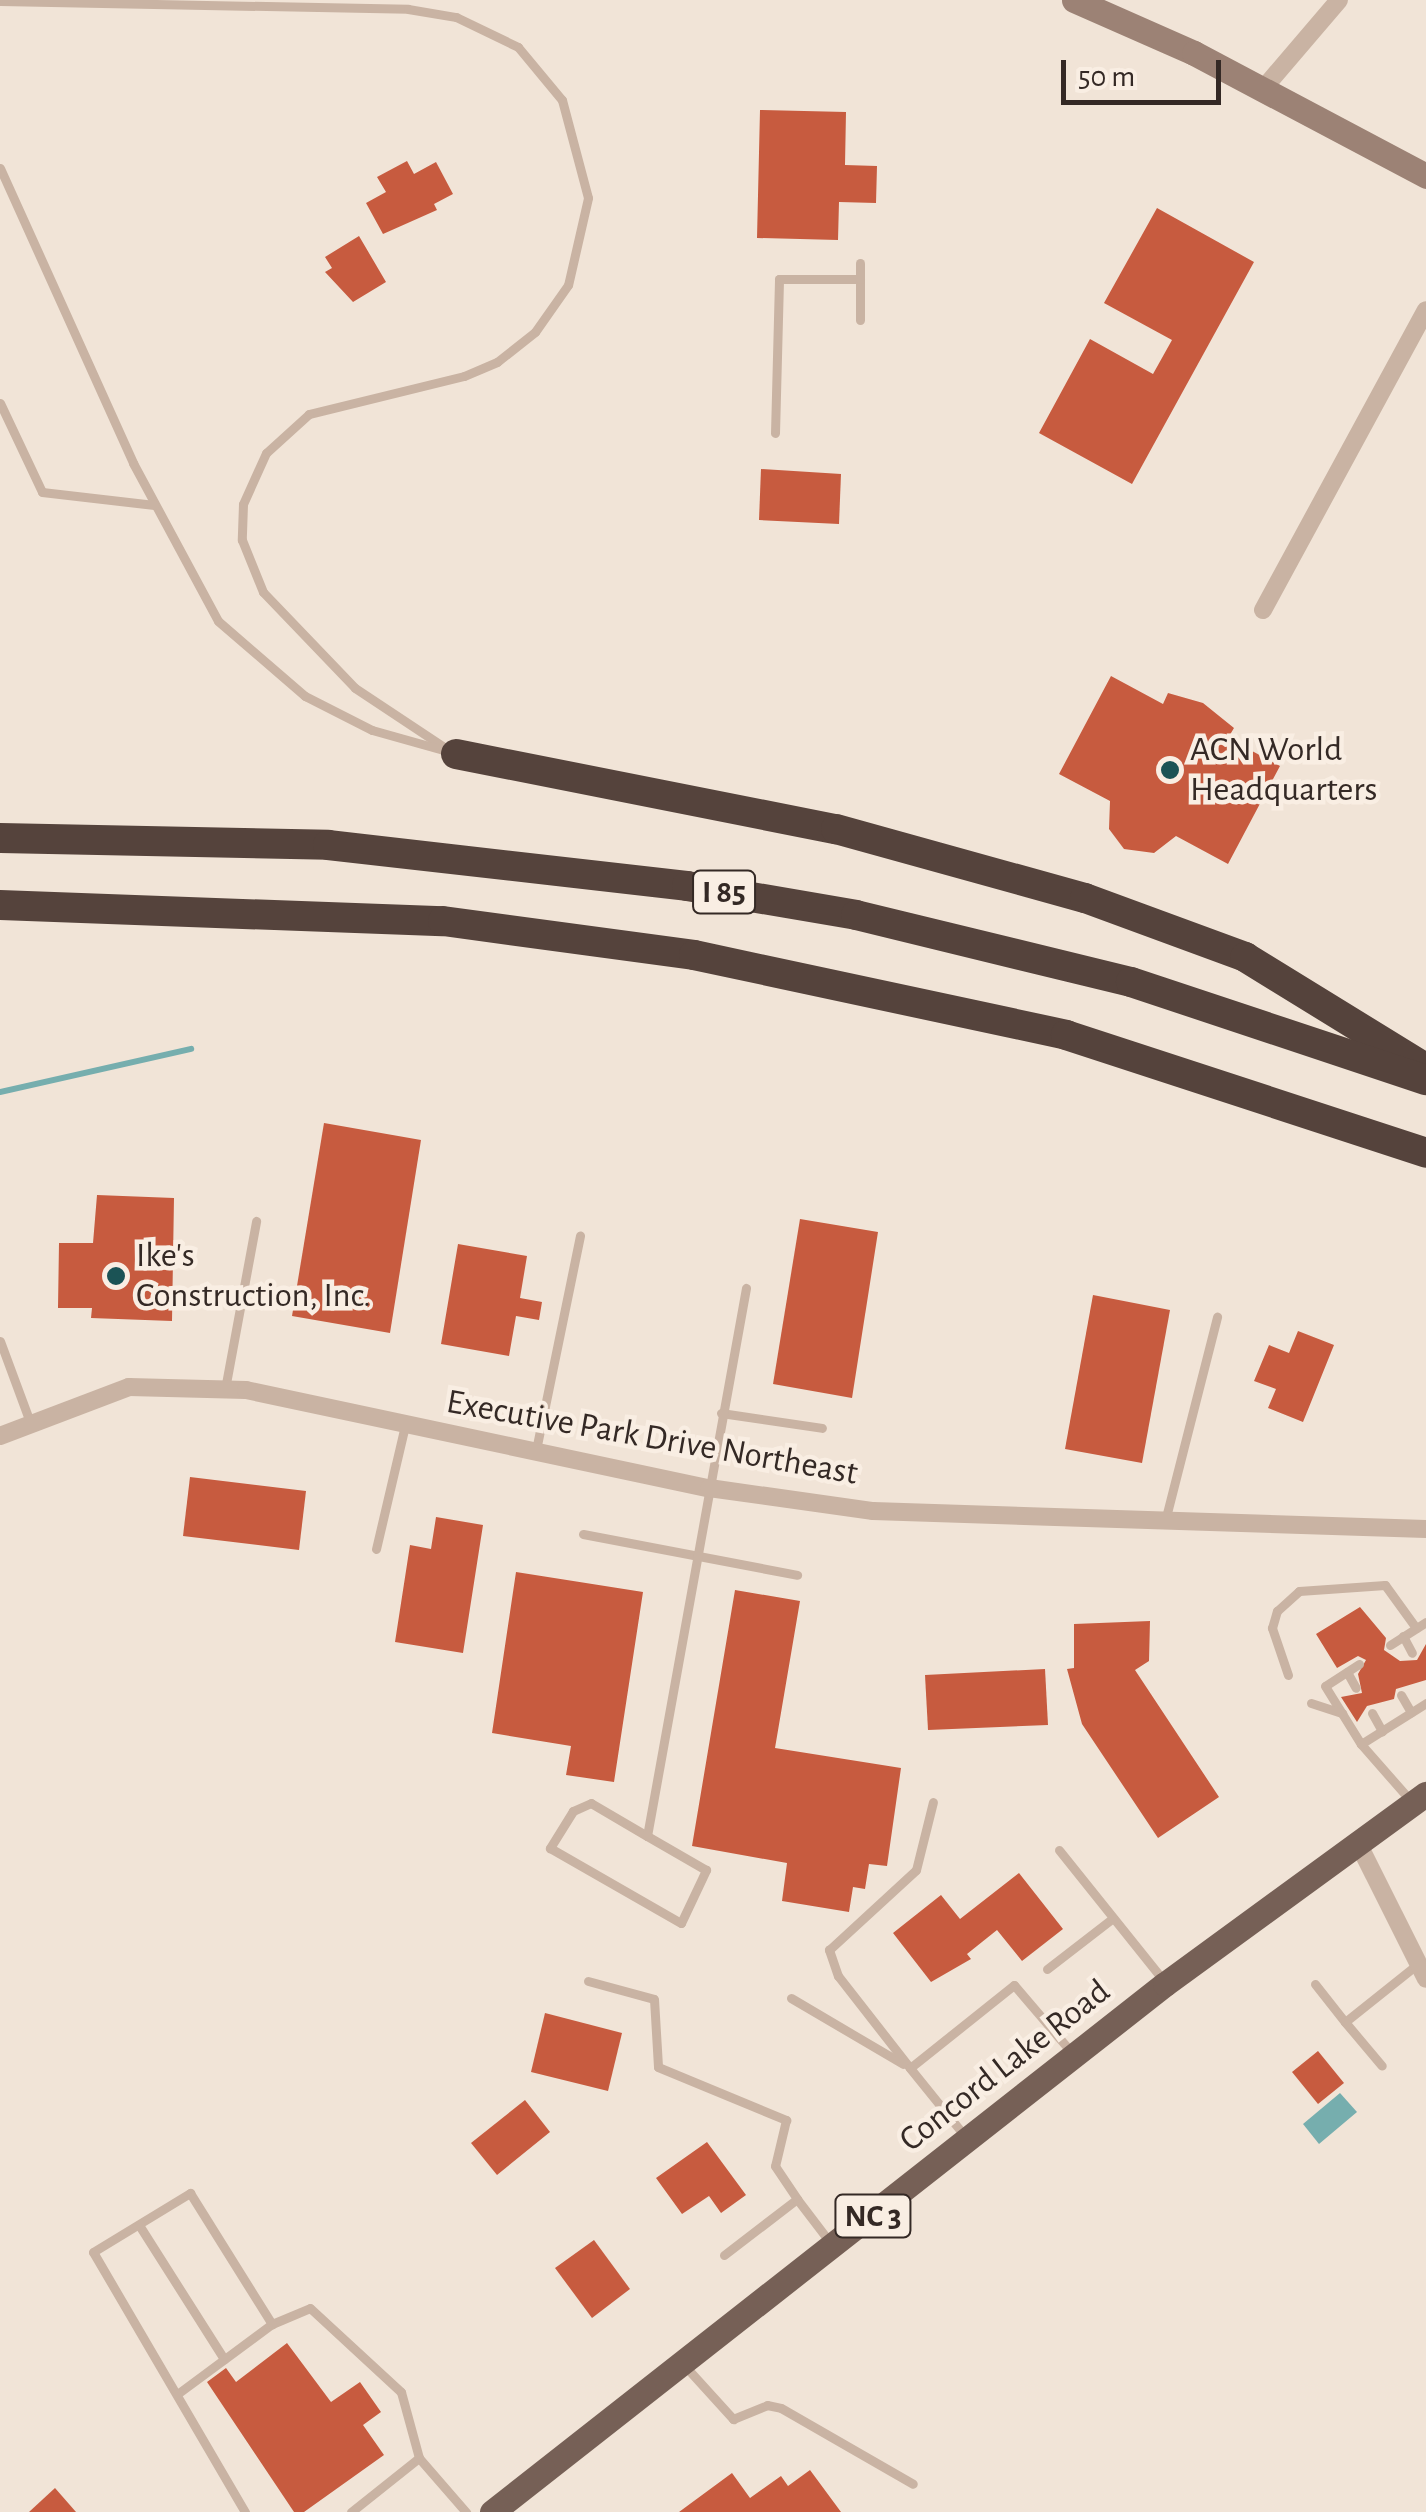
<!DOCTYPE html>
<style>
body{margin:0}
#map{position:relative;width:1426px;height:2512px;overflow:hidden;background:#f1e4d7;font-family:"Alegreya Sans",sans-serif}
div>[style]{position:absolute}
.water>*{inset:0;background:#76aeae}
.stream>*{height:6px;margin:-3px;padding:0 3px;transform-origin:3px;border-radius:3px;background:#76aeae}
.building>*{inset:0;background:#c75b3f}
.lane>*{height:9px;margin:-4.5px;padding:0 4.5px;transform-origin:4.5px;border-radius:4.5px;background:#c9b3a3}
.street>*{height:18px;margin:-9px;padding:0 9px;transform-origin:9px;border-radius:9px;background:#c9b3a3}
.secondary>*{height:25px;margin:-12.5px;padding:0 12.5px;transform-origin:12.5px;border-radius:12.5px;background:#9c8275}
.primary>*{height:25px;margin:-12.5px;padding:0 12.5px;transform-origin:12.5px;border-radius:12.5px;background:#766056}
.highway>*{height:30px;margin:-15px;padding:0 15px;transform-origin:15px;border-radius:15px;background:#55433c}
.dots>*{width:28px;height:28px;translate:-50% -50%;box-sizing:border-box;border:5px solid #f9eee3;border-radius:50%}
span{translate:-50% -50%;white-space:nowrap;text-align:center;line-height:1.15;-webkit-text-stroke:9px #f9eee3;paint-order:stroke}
.shield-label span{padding:2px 8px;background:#f9eee3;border:2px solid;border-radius:8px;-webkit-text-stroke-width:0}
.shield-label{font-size:32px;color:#342925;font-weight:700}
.poi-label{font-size:35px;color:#342925}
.left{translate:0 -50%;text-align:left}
.street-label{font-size:35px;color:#342925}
.scale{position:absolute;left:1061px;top:60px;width:160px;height:45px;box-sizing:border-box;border:5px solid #342925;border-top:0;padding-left:12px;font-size:30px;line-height:35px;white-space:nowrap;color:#342925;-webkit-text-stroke:8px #f9eee3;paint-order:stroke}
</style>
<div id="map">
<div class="water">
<i style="clip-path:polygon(1340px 2093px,1357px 2112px,1319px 2144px,1303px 2124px)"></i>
</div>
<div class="stream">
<i style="left:0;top:1092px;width:196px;rotate:-12.7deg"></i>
</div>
<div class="building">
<i style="clip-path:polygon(760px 110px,846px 112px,845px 165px,877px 166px,876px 203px,839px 202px,838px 240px,757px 238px)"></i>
<i style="clip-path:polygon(407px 161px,414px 174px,436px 162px,453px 194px,434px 204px,437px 210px,383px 234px,366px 203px,386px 192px,377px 177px)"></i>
<i style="clip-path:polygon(1157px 208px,1254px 262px,1132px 484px,1039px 433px,1090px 339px,1153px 374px,1172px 340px,1104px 303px)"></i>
<i style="clip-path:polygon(359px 236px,386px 282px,353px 302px,325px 272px,332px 268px,325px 257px)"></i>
<i style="clip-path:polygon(761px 469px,841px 474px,839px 524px,759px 520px)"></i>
<i style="clip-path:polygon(1111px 676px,1163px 704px,1168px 693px,1203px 703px,1234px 728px,1228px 738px,1280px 766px,1228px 864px,1176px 836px,1154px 853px,1124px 849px,1109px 829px,1110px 801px,1059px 774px)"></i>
<i style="clip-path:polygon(324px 1123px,421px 1140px,390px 1333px,292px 1316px)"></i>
<i style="clip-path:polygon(97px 1195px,174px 1198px,172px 1321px,91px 1318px,92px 1308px,58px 1308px,59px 1243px,93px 1243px)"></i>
<i style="clip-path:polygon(800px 1219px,878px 1232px,852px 1398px,773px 1384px)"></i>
<i style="clip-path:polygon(458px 1244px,527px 1256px,520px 1298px,542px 1302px,539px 1320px,516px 1316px,509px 1356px,441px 1344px)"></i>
<i style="clip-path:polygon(1093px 1295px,1170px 1310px,1142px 1463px,1065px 1449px)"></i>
<i style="clip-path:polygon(1298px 1331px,1334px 1345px,1303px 1422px,1268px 1408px,1276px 1389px,1254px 1381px,1269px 1345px,1289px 1353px)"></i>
<i style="clip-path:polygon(190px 1477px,306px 1491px,299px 1550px,183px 1536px)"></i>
<i style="clip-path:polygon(436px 1517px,483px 1525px,463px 1653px,395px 1642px,410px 1545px,431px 1549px)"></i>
<i style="clip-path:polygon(516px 1572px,643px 1592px,614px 1782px,566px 1775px,571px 1746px,492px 1733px)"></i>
<i style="clip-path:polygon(735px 1590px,800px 1601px,775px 1748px,901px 1768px,887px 1866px,869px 1864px,865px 1889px,853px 1887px,849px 1912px,782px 1901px,787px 1863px,692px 1846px)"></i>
<i style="clip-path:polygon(1360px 1607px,1386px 1638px,1384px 1650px,1400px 1661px,1417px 1660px,1426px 1644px,1426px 1680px,1396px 1689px,1394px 1699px,1367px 1706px,1357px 1722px,1341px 1697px,1362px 1693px,1358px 1674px,1366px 1660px,1358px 1656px,1337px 1668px,1316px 1634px)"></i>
<i style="clip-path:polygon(1150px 1621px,1149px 1661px,1135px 1670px,1219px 1797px,1158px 1838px,1082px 1724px,1067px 1669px,1074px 1668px,1074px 1624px)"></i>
<i style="clip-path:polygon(1045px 1669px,1048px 1725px,928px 1730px,925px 1675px)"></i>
<i style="clip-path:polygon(1019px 1873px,1063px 1929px,1022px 1961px,997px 1930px,967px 1954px,971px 1959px,931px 1982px,893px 1933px,941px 1895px,960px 1919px)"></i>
<i style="clip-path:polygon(545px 2013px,622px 2033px,608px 2091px,531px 2072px)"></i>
<i style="clip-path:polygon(1318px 2051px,1344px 2083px,1318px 2104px,1292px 2072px)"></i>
<i style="clip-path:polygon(525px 2100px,550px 2132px,497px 2175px,471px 2143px)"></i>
<i style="clip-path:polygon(707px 2142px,746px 2195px,721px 2213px,709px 2196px,682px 2214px,656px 2178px)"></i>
<i style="clip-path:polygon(594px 2240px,630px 2289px,592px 2318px,555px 2268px)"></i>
<i style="clip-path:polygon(287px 2343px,331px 2402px,360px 2382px,381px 2412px,363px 2425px,384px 2455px,304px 2512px,294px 2512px,207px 2382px,226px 2368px,236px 2382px)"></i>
<i style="clip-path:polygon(810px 2470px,841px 2512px,679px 2512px,732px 2473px,750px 2498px,781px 2476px,788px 2486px)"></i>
<i style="clip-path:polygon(55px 2488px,76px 2512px,29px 2512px)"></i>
</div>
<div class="lane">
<i style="left:0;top:1px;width:408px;rotate:1.1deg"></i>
<i style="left:408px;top:9px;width:49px;rotate:9.5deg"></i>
<i style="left:456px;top:17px;width:69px;rotate:25.8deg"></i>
<i style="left:518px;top:47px;width:69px;rotate:50.3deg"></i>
<i style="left:562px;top:100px;width:101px;rotate:75.1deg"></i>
<i style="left:588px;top:198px;width:89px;rotate:102.9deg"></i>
<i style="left:568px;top:285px;width:57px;rotate:125.1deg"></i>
<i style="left:535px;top:332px;width:48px;rotate:141.7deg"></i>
<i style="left:497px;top:362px;width:36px;rotate:157deg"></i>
<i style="left:464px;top:376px;width:160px;rotate:166.2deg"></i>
<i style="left:309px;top:414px;width:58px;rotate:137.8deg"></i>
<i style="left:266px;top:453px;width:56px;rotate:114.3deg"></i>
<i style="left:243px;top:504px;width:36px;rotate:92deg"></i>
<i style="left:242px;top:540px;width:56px;rotate:68deg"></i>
<i style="left:263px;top:592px;width:133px;rotate:46.2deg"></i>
<i style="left:355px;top:688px;width:118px;rotate:33.6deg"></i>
<i style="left:0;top:168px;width:324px;rotate:65.7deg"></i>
<i style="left:133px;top:463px;width:179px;rotate:61.7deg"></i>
<i style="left:218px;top:621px;width:115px;rotate:40.8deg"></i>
<i style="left:305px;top:696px;width:75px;rotate:26.9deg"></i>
<i style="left:372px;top:730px;width:74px;rotate:15.7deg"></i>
<i style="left:860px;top:320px;width:41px;rotate:-90deg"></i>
<i style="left:0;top:403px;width:98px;rotate:64.7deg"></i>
<i style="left:42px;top:492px;width:113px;rotate:6.6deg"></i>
<i style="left:775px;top:433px;width:154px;rotate:-88.5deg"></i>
<i style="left:779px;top:279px;width:81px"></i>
<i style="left:860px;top:279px;width:16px;rotate:-90deg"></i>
<i style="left:0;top:1341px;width:86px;rotate:69.7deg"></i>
<i style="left:225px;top:1389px;width:171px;rotate:-79.5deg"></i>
<i style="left:721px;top:1413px;width:102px;rotate:8.4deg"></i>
<i style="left:536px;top:1450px;width:219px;rotate:-78.4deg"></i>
<i style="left:1165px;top:1521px;width:211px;rotate:-75.7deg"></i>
<i style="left:583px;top:1534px;width:218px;rotate:10.8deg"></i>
<i style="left:376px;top:1549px;width:127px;rotate:-76.8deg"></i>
<i style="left:1403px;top:1636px;width:19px;rotate:62deg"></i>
<i style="left:1390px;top:1645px;width:43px;rotate:-32.6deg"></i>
<i style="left:1359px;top:1664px;width:40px;rotate:147.1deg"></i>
<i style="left:1325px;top:1686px;width:68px;rotate:58.2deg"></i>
<i style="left:1347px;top:1672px;width:18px;rotate:61deg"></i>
<i style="left:1288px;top:1675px;width:50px;rotate:-108.8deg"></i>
<i style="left:1272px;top:1628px;width:18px;rotate:-74deg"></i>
<i style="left:1277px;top:1611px;width:30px;rotate:-42deg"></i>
<i style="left:1299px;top:1591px;width:86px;rotate:-4deg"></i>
<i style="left:1385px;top:1585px;width:53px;rotate:54.2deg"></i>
<i style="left:1401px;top:1695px;width:20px;rotate:60deg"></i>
<i style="left:1311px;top:1703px;width:33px;rotate:18deg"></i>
<i style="left:1372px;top:1713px;width:21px;rotate:61deg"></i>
<i style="left:1411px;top:1801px;width:76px;rotate:-131.3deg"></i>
<i style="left:1361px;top:1744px;width:77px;rotate:-32.2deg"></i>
<i style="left:647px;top:1836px;width:65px;rotate:-149.5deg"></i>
<i style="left:591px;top:1803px;width:20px;rotate:156deg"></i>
<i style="left:573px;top:1811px;width:44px;rotate:121.9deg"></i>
<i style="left:550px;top:1848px;width:151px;rotate:29.8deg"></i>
<i style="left:681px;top:1923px;width:59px;rotate:-64.7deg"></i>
<i style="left:706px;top:1870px;width:68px;rotate:-150deg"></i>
<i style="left:647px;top:1836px;width:557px;rotate:-79.76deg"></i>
<i style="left:1059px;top:1850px;width:168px;rotate:51.3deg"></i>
<i style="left:1047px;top:1969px;width:83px;rotate:-37.7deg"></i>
<i style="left:588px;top:1981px;width:68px;rotate:15.3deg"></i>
<i style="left:654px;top:1999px;width:68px;rotate:86.6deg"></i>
<i style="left:658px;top:2067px;width:139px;rotate:22.5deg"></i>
<i style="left:786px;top:2120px;width:47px;rotate:103.4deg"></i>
<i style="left:775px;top:2166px;width:40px;rotate:56deg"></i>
<i style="left:1315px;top:1984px;width:48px;rotate:51.7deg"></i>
<i style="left:1345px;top:2022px;width:95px;rotate:-38.6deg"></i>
<i style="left:791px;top:1998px;width:130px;rotate:30.5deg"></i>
<i style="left:1345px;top:2022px;width:57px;rotate:49.9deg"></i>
<i style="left:910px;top:2068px;width:117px;rotate:-128deg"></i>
<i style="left:838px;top:1976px;width:28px;rotate:-109deg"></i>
<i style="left:829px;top:1950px;width:118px;rotate:-42.6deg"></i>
<i style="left:916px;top:1870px;width:70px;rotate:-76deg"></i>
<i style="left:964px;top:2135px;width:86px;rotate:-128.9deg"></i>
<i style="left:910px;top:2068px;width:133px;rotate:-38.6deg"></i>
<i style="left:1014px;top:1985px;width:89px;rotate:49.5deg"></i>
<i style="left:139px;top:2225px;width:159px;rotate:57.6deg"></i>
<i style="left:724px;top:2255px;width:92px;rotate:-37.5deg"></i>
<i style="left:797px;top:2199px;width:58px;rotate:52.7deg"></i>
<i style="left:685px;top:2366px;width:72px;rotate:47.8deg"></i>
<i style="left:733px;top:2419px;width:37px;rotate:-22deg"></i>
<i style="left:767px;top:2405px;width:14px;rotate:12deg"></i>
<i style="left:781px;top:2408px;width:152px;rotate:29.9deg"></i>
<i style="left:180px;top:2392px;width:114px;rotate:-36.5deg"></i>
<i style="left:272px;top:2324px;width:41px;rotate:-22.8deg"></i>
<i style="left:310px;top:2308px;width:124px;rotate:42.7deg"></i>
<i style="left:401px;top:2392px;width:68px;rotate:74.7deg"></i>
<i style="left:419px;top:2458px;width:72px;rotate:49deg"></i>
<i style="left:245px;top:2512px;width:301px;rotate:-120.3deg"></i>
<i style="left:93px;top:2252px;width:114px;rotate:-31.3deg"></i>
<i style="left:190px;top:2193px;width:155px;rotate:58deg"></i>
<i style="left:351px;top:2512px;width:87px;rotate:-38.5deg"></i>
</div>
<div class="street">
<i style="left:1263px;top:89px;width:117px;rotate:-49.5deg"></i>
<i style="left:1263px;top:610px;width:341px;rotate:-61.5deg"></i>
<i style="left:0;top:1436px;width:138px;rotate:-20.8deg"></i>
<i style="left:129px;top:1387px;width:117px;rotate:1.5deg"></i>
<i style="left:246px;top:1390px;width:473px;rotate:12deg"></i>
<i style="left:709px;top:1488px;width:166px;rotate:8deg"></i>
<i style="left:873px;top:1511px;width:553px;rotate:1.86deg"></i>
<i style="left:1357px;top:1841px;width:154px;rotate:63.4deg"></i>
</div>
<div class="secondary">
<i style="left:1074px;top:0;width:131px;rotate:23.8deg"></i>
<i style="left:1194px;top:53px;width:263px;rotate:27.9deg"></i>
</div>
<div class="primary">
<i style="left:492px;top:2512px;width:855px;rotate:-38.12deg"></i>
<i style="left:1165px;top:1984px;width:323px;rotate:-36.1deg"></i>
</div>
<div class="highway">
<i style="left:456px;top:754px;width:387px;rotate:11.2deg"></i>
<i style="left:836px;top:829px;width:258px;rotate:15.5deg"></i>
<i style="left:1085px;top:898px;width:171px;rotate:20.2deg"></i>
<i style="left:1245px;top:957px;width:204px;rotate:31.6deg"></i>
<i style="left:0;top:838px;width:328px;rotate:1.2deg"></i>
<i style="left:328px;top:845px;width:361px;rotate:6.5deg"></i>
<i style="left:687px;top:886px;width:171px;rotate:9.7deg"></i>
<i style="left:856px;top:915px;width:283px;rotate:13.7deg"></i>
<i style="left:1131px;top:982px;width:311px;rotate:18.4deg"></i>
<i style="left:0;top:905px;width:443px;rotate:2.1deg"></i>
<i style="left:443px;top:921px;width:253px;rotate:7.7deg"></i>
<i style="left:694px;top:955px;width:381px;rotate:12.1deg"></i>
<i style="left:1066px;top:1035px;width:379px;rotate:18.1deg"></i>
</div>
<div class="dots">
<i style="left:1170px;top:770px;background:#1b5355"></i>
<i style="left:116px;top:1276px;background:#1b5355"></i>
</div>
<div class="shield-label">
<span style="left:724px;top:892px">I 85</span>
<span style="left:873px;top:2216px">NC 3</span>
</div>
<div class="poi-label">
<span class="left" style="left:1190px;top:770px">ACN World<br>Headquarters</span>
<span class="left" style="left:136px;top:1276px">Ike's<br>Construction, Inc.</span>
</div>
<div class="street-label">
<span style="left:652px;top:1438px;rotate:10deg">Executive Park Drive Northeast</span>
<span style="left:1005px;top:2066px;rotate:-38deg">Concord Lake Road</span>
</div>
<div class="scale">50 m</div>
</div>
